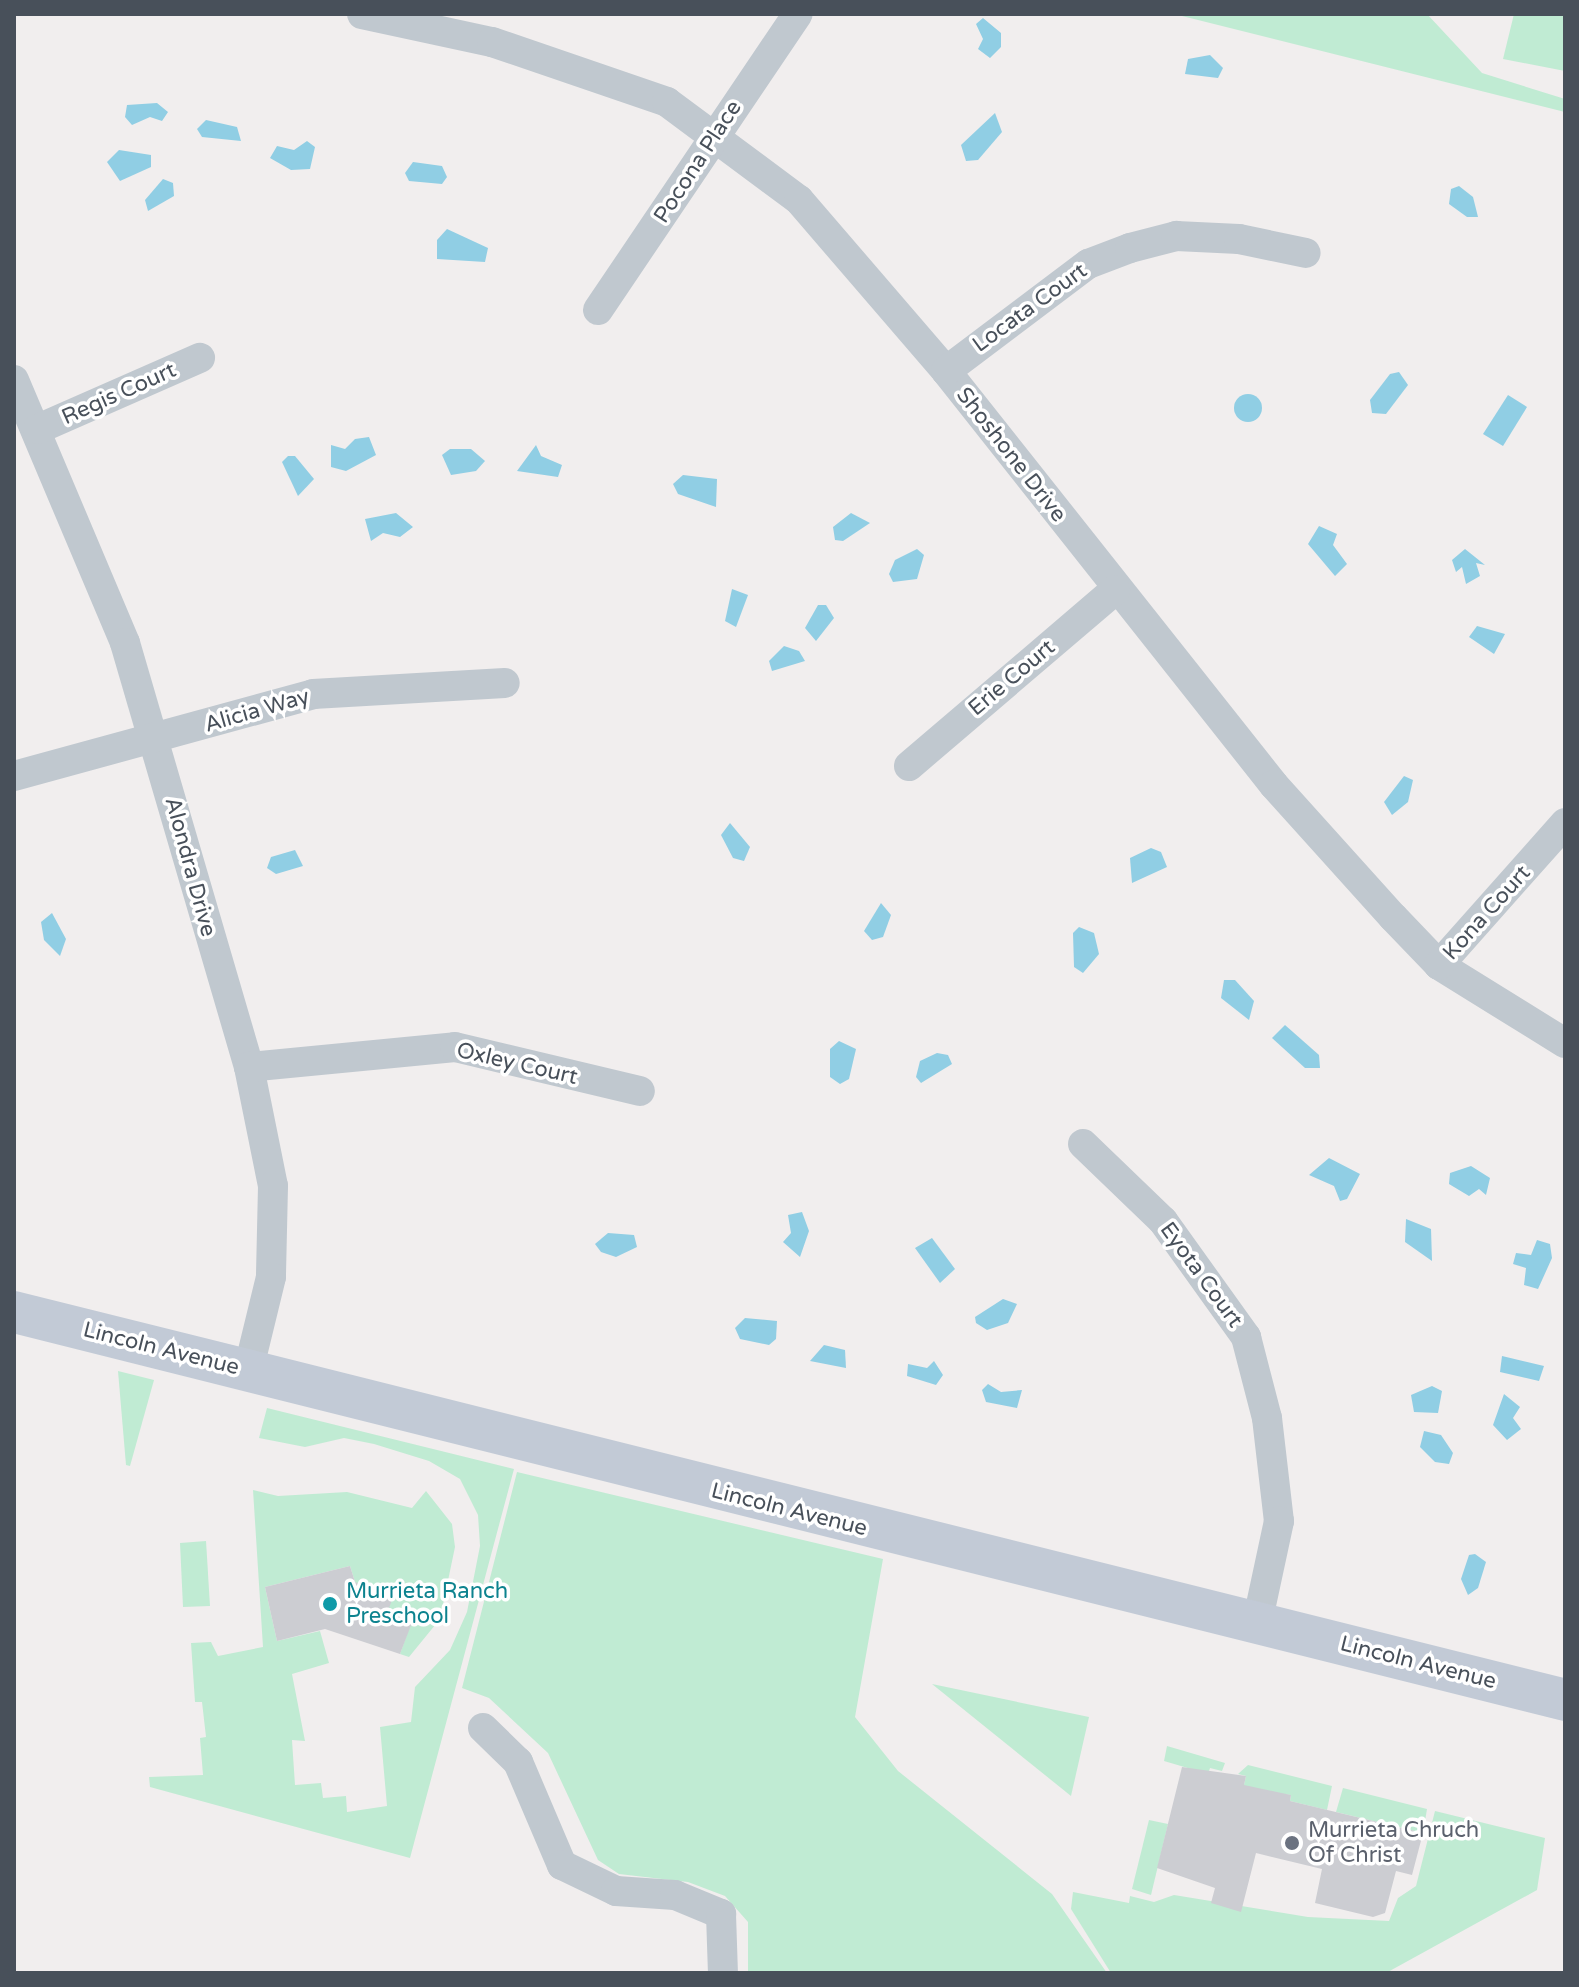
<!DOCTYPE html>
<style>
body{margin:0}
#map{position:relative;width:1579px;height:1987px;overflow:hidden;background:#f1eeee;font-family:"Varela Round",sans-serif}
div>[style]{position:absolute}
.green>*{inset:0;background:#c0ebd3}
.water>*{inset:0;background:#90cee4}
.round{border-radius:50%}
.building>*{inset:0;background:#cccdd2}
.street>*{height:30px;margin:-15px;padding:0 15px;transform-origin:15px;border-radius:15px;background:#c0c8cf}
.secondary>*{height:42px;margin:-21px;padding:0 21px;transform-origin:21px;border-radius:21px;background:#c2cad6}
.dots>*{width:22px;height:22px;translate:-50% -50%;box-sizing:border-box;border:4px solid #fff;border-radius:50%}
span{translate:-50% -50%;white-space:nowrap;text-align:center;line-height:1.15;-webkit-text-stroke:7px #fff;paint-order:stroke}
.street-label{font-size:22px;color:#48505a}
.culture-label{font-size:22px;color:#0d838f}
.left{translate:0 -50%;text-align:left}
.worship-label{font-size:22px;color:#5b616d}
.frame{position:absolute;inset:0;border:16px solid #48505a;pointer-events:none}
</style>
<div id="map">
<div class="green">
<i style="clip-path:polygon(1174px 14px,1427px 14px,1482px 73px,1565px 99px,1565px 112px)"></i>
<i style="clip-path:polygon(1514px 14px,1565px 14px,1565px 71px,1503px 59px)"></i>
<i style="clip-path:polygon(118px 1371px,154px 1380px,130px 1466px,126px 1465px)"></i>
<i style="clip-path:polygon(267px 1408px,514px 1469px,410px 1858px,150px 1787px,149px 1777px,203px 1775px,200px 1738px,206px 1737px,202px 1702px,195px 1702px,191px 1643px,211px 1642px,218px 1656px,263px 1647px,253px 1490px,278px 1496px,347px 1492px,412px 1508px,426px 1491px,452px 1524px,455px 1547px,440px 1619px,409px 1657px,400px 1654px,412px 1620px,388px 1611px,355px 1582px,350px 1566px,265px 1587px,277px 1641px,320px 1631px,329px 1663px,292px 1674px,305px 1741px,292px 1740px,295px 1785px,321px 1783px,323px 1798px,346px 1796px,347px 1812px,387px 1806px,380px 1727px,411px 1722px,415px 1687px,450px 1650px,467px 1612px,480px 1546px,478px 1515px,460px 1479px,429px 1461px,374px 1444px,344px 1438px,305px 1447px,259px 1438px)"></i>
<i style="clip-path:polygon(517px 1472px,883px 1559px,855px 1717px,898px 1771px,1052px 1894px,1107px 1973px,748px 1973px,748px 1922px,725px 1896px,688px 1882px,619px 1874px,598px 1860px,548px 1753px,489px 1698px,462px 1688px)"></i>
<i style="clip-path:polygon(206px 1541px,210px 1606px,183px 1607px,180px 1543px)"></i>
<i style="clip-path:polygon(932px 1684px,1089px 1717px,1071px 1796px)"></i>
<i style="clip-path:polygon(1167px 1746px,1225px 1763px,1222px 1771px,1210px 1768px,1208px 1774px,1164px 1761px)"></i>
<i style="clip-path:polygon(1248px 1765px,1332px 1786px,1327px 1810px,1290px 1801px,1291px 1795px,1243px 1789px,1246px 1776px,1238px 1774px)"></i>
<i style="clip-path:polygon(1343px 1788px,1427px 1809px,1423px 1833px,1336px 1812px)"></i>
<i style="clip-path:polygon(1435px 1811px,1545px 1838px,1537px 1890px,1386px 1973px,1111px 1973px,1071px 1909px,1073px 1892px,1129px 1903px,1130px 1896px,1154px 1902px,1174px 1895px,1308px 1917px,1389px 1921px,1398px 1898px,1416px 1886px)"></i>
<i style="clip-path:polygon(1149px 1820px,1168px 1824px,1151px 1895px,1132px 1889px)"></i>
</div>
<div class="water">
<i style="clip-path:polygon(983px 18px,1001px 33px,1001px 47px,990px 58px,978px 49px,983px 39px,976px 24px)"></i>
<i style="clip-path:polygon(1210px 55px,1223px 68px,1218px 78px,1185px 74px,1188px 59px)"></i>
<i style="clip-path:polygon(157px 103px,168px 112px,162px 121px,150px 117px,132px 125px,125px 117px,127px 105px)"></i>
<i style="clip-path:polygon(995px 113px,1002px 132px,978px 160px,966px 161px,961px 145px)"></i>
<i style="clip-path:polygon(206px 120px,237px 127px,241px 141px,202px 137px,197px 129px)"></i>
<i style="clip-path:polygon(307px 141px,315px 147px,310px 169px,291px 170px,270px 158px,277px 146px,294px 150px)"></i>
<i style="clip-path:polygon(119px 150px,151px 155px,151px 167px,120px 181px,107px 162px)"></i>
<i style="clip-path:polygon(413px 162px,442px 166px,447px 177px,442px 184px,409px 181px,405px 173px)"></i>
<i style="clip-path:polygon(163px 179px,173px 183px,174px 196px,148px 211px,145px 200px)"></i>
<i style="clip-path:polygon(1459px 186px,1473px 197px,1478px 217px,1467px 217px,1449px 204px,1451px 189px)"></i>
<i style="clip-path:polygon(447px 229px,488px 248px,485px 262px,437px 259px,437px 240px)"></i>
<i style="clip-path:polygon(1399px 372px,1408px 385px,1386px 414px,1372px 413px,1370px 400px,1390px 374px)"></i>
<i class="round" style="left:1234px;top:394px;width:28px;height:28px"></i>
<i style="clip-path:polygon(1508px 395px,1527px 407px,1503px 446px,1483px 434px)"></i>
<i style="clip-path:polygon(369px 437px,376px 455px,346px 471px,331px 467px,331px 445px,345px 449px,355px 439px)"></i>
<i style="clip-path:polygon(536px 445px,541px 456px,562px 465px,558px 477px,517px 471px)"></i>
<i style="clip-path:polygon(450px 449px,471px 449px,485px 461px,476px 471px,451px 475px,442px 455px)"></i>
<i style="clip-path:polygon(288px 456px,295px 456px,314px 479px,298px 496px,282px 462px)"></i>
<i style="clip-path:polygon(683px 475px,717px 479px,716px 507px,678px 494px,673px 484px)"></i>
<i style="clip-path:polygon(396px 513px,413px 527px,400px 537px,383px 533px,371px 541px,365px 519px)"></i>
<i style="clip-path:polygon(851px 513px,870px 523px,843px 541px,835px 540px,833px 527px)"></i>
<i style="clip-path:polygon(1319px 526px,1337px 534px,1333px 545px,1347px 564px,1335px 576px,1308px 544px)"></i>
<i style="clip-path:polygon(917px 549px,924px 555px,917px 579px,893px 582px,889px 574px,895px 560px)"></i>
<i style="clip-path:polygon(1465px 549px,1485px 565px,1476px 563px,1480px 576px,1466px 584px,1462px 567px,1456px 572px,1452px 560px)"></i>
<i style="clip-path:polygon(732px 589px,748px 595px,736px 627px,725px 621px)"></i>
<i style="clip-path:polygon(818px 605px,826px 605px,834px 618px,816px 641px,805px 628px)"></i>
<i style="clip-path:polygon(1477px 626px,1505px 634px,1494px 654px,1469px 637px)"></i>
<i style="clip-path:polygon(784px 646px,799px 651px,805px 661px,772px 671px,769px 661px)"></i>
<i style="clip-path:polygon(1404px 776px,1413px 780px,1408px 802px,1392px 815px,1384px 802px)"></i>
<i style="clip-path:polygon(730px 823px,750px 847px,744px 861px,733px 858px,721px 835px)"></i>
<i style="clip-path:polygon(1151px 848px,1161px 852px,1167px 867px,1132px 883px,1130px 858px)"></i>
<i style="clip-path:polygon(295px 850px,303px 866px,276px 874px,267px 868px,271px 857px)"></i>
<i style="clip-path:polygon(881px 903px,891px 915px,883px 937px,872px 940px,864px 931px)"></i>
<i style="clip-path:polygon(52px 913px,66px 939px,60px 956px,44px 940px,41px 922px)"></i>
<i style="clip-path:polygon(1079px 927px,1094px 933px,1099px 954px,1083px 973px,1074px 967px,1073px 933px)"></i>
<i style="clip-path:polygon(1224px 980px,1235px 980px,1254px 1001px,1249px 1020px,1221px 998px)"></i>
<i style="clip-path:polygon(1285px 1025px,1319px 1055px,1320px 1068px,1305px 1068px,1272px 1038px)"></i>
<i style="clip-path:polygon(839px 1041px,856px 1049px,849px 1079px,840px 1084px,830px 1077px,830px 1049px)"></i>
<i style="clip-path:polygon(937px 1053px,948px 1055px,952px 1064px,921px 1083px,916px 1077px,920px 1061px)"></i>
<i style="clip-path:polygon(1329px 1158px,1360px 1174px,1347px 1199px,1340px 1201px,1334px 1186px,1309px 1175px)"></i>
<i style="clip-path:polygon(1471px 1166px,1490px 1178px,1486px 1195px,1479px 1189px,1469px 1196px,1449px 1184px,1450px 1173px)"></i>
<i style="clip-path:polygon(802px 1212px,809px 1231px,800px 1257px,783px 1242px,791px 1233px,788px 1215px)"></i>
<i style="clip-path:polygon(1406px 1219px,1431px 1229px,1432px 1261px,1405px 1242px)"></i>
<i style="clip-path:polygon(608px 1233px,634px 1235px,637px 1247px,616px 1257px,601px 1252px,595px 1244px)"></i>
<i style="clip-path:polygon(932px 1238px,955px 1269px,940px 1283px,915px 1248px)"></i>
<i style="clip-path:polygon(1537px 1240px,1550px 1244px,1552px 1258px,1538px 1289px,1524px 1285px,1526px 1268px,1513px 1264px,1516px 1253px,1531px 1255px)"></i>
<i style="clip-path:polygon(1003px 1299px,1017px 1304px,1008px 1323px,987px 1330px,976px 1323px,975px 1317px)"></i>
<i style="clip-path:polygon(745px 1318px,777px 1321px,776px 1339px,769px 1345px,740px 1339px,735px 1328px)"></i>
<i style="clip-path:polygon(824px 1345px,845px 1350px,846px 1368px,810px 1361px)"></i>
<i style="clip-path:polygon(1502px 1356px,1544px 1366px,1539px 1381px,1500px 1372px)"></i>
<i style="clip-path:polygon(934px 1361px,943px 1375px,936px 1385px,907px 1376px,908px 1364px,927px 1368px)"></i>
<i style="clip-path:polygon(988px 1384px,1001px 1392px,1022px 1390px,1017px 1408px,986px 1402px,982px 1390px)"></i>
<i style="clip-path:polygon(1432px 1386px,1442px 1391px,1438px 1413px,1414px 1412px,1411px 1395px)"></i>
<i style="clip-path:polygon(1504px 1394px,1520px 1407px,1513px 1418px,1521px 1429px,1507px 1440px,1493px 1425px)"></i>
<i style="clip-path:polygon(1424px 1431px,1441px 1435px,1453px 1453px,1449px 1464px,1435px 1462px,1420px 1447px)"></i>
<i style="clip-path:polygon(1475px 1554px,1486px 1562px,1478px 1588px,1468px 1595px,1461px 1579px,1469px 1555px)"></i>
</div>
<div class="building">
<i style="clip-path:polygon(350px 1566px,355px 1582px,393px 1597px,388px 1611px,413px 1620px,400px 1654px,325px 1629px,277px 1641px,265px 1587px)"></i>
<i style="clip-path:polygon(1182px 1767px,1246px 1776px,1244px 1785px,1291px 1795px,1290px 1801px,1423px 1833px,1412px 1875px,1396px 1871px,1385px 1913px,1373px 1917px,1315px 1903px,1322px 1869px,1256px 1853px,1241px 1912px,1211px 1903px,1215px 1888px,1157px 1868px)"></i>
</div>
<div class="street">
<i style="left:362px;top:14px;width:133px;rotate:12.2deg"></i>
<i style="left:492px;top:42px;width:185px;rotate:18.9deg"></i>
<i style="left:667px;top:102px;width:164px;rotate:36.6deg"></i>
<i style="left:799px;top:200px;width:225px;rotate:49.3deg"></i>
<i style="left:946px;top:371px;width:528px;rotate:51.61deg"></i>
<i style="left:1274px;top:785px;width:178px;rotate:48deg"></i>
<i style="left:1393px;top:917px;width:66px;rotate:46.2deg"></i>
<i style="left:1439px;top:965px;width:148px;rotate:31.8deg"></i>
<i style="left:598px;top:310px;width:357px;rotate:-56deg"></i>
<i style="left:946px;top:371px;width:178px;rotate:-37deg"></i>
<i style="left:1088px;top:264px;width:45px;rotate:-20.9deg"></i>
<i style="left:1130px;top:248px;width:48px;rotate:-14.6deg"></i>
<i style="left:1176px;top:236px;width:63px;rotate:2.7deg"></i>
<i style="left:1239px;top:239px;width:68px;rotate:11.8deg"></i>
<i style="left:14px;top:380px;width:285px;rotate:67.1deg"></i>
<i style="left:125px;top:643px;width:442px;rotate:73.7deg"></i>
<i style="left:249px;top:1067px;width:121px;rotate:78.6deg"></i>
<i style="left:273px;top:1186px;width:91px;rotate:91.3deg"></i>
<i style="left:271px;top:1277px;width:97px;rotate:103.7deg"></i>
<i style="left:38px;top:429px;width:177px;rotate:-23.7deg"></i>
<i style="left:909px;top:766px;width:271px;rotate:-40.5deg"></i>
<i style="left:14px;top:776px;width:310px;rotate:-15.3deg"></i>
<i style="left:313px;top:694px;width:192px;rotate:-3.3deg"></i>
<i style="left:1439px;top:965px;width:190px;rotate:-48.4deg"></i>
<i style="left:249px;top:1067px;width:207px;rotate:-5.5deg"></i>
<i style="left:455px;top:1047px;width:190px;rotate:13.4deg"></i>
<i style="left:1083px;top:1144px;width:111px;rotate:43.9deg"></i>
<i style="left:1163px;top:1221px;width:143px;rotate:54.4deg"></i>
<i style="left:1246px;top:1337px;width:84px;rotate:75.5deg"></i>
<i style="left:1267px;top:1418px;width:104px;rotate:83.4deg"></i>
<i style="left:1279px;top:1521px;width:105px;rotate:102.1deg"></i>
<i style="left:483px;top:1728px;width:49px;rotate:44.2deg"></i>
<i style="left:518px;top:1762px;width:112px;rotate:66.9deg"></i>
<i style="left:562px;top:1865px;width:60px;rotate:25.7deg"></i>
<i style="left:616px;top:1891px;width:59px;rotate:3.9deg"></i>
<i style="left:675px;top:1895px;width:50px;rotate:22.4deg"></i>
<i style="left:721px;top:1914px;width:59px;rotate:88.1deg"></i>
</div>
<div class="secondary">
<i style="left:14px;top:1312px;width:1599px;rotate:14.04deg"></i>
</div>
<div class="dots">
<i style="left:330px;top:1604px;background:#0f9aa8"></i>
<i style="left:1292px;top:1843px;background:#6b7280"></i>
</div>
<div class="street-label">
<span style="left:698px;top:162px;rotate:-57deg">Pocona Place</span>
<span style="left:1030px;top:308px;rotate:-36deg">Locata Court</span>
<span style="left:119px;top:394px;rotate:-24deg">Regis Court</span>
<span style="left:1011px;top:455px;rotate:52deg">Shoshone Drive</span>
<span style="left:1012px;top:678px;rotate:-40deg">Erie Court</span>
<span style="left:257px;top:711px;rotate:-16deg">Alicia Way</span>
<span style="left:190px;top:867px;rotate:75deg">Alondra Drive</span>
<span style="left:1487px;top:913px;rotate:-48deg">Kona Court</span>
<span style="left:517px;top:1064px;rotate:13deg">Oxley Court</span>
<span style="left:1201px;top:1275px;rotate:54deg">Eyota Court</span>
<span style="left:161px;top:1349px;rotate:14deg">Lincoln Avenue</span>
<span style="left:789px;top:1510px;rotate:14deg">Lincoln Avenue</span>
<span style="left:1418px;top:1663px;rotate:14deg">Lincoln Avenue</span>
</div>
<div class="culture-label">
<span class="left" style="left:346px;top:1604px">Murrieta Ranch<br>Preschool</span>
</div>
<div class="worship-label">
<span class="left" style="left:1308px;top:1843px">Murrieta Chruch<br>Of Christ</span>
</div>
<div class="frame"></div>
</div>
